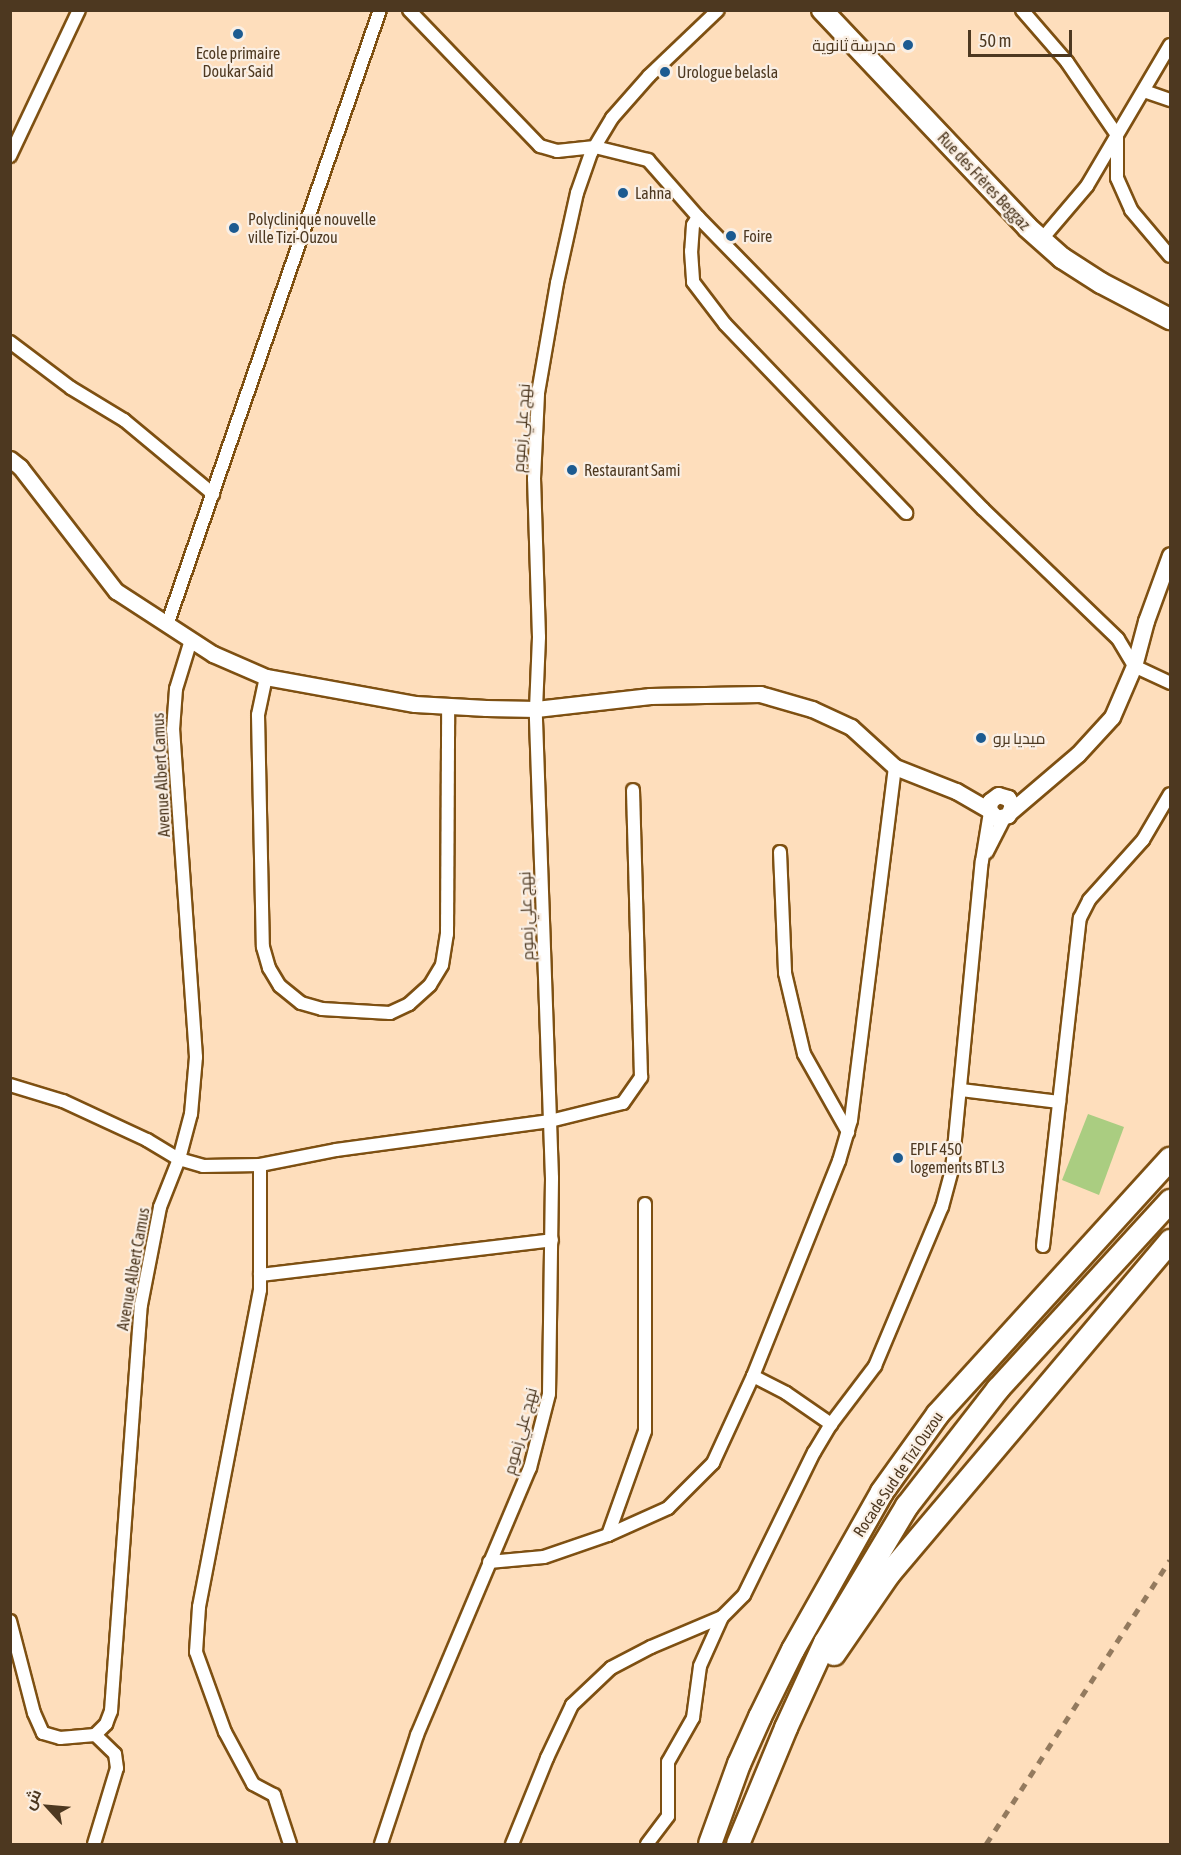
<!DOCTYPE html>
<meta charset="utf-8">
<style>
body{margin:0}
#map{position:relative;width:1181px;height:1855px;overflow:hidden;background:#fedebc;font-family:"Asap Condensed",Cairo,sans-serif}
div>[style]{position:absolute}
.green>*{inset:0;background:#aacd81}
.roads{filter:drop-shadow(2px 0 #7e5012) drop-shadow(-2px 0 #7e5012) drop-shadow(0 2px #7e5012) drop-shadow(0 -2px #7e5012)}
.minor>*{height:12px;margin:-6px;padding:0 6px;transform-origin:6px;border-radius:6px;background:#fff}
.tertiary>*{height:15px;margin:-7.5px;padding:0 7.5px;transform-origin:7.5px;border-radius:7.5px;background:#fff}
.primary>*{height:20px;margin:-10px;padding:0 10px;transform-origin:10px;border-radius:10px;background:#fff}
.motorway>*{height:22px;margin:-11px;padding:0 11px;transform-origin:11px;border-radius:11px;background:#fff}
.rail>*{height:4.5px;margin-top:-2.25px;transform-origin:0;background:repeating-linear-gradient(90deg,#937a5e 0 8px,transparent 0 16px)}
.dots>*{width:16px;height:16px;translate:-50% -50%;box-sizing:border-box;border:3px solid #faefe4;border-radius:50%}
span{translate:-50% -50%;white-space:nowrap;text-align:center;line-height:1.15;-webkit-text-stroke:4.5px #faefe4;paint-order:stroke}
.poi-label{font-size:16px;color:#4d3820}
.right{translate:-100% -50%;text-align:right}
.left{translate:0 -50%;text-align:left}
.street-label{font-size:16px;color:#4d3820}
.frame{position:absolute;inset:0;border:12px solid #4d3820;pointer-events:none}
.north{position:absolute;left:18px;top:1777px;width:60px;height:60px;-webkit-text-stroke:4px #faefe4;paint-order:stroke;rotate:296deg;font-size:16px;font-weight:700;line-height:24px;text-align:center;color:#4d3820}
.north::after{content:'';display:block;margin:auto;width:21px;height:27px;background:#4d3820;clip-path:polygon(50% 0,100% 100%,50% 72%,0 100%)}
.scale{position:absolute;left:968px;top:30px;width:104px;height:27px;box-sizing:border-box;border:3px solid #4d3820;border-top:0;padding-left:8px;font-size:18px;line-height:21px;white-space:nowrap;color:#4d3820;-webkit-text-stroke:4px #faefe4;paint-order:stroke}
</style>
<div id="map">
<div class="green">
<i style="clip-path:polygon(1088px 1114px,1124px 1127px,1099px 1195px,1062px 1180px)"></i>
</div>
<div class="roads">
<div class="minor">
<i style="left:409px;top:10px;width:189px;rotate:46.1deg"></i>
<i style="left:540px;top:146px;width:18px;rotate:16deg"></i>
<i style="left:557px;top:151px;width:38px;rotate:-6deg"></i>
<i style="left:595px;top:147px;width:55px;rotate:13.8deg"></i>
<i style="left:648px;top:160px;width:76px;rotate:48.7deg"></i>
<i style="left:698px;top:217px;width:408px;rotate:45.7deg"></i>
<i style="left:983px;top:509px;width:187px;rotate:43.9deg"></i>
<i style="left:1118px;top:639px;width:31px;rotate:59deg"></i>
<i style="left:1134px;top:666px;width:40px;rotate:25deg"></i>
<i style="left:1022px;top:10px;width:69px;rotate:49.1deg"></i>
<i style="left:1067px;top:62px;width:88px;rotate:55.6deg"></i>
<i style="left:1117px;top:135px;width:59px;rotate:120.5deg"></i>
<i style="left:1087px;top:186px;width:71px;rotate:130.4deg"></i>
<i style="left:1170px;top:45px;width:104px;rotate:120.5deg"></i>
<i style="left:1117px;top:135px;width:43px;rotate:90deg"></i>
<i style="left:1117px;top:178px;width:35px;rotate:66deg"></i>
<i style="left:1131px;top:210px;width:60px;rotate:49.7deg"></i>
<i style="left:1144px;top:91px;width:28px;rotate:19deg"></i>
<i style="left:10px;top:156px;width:161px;rotate:-64.7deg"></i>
<i style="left:698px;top:217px;width:9px;rotate:122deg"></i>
<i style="left:693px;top:225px;width:26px;rotate:94deg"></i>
<i style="left:691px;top:251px;width:31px;rotate:86deg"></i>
<i style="left:693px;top:282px;width:53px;rotate:52.7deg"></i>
<i style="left:725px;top:324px;width:262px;rotate:46.2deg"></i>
<i style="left:10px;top:342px;width:76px;rotate:37deg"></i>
<i style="left:71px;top:388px;width:62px;rotate:31.1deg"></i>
<i style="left:124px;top:420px;width:116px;rotate:39.7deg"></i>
<i style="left:167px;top:625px;width:651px;rotate:-70.9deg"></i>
<i style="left:266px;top:677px;width:39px;rotate:102deg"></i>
<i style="left:258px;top:715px;width:232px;rotate:88.8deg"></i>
<i style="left:263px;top:947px;width:22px;rotate:74deg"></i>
<i style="left:269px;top:968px;width:21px;rotate:59deg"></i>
<i style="left:280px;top:986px;width:27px;rotate:39deg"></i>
<i style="left:301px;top:1003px;width:22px;rotate:16deg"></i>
<i style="left:322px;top:1009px;width:68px;rotate:3.4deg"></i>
<i style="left:390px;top:1013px;width:21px;rotate:-25deg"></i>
<i style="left:409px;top:1004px;width:28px;rotate:-42deg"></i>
<i style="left:430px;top:985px;width:23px;rotate:-59deg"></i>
<i style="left:442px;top:965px;width:31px;rotate:-81deg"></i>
<i style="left:447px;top:934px;width:228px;rotate:-89.7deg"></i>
<i style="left:780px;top:852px;width:121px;rotate:87.6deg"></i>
<i style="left:785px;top:973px;width:83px;rotate:76.8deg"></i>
<i style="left:804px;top:1054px;width:90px;rotate:60.6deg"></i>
<i style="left:987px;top:852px;width:39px;rotate:-63deg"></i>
<i style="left:10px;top:1085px;width:55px;rotate:16.8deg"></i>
<i style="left:63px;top:1101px;width:93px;rotate:24.9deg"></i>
<i style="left:147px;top:1140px;width:37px;rotate:31deg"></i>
<i style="left:179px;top:1159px;width:25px;rotate:16deg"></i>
<i style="left:203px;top:1166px;width:57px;rotate:-1deg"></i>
<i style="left:260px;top:1165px;width:77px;rotate:-11.2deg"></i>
<i style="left:336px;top:1150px;width:216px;rotate:-7.7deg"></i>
<i style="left:550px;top:1121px;width:75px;rotate:-13.9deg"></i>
<i style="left:623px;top:1103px;width:32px;rotate:-55deg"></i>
<i style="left:641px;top:1077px;width:287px;rotate:-91.6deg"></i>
<i style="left:961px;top:1090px;width:99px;rotate:7deg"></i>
<i style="left:260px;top:1165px;width:125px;rotate:90deg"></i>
<i style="left:260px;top:1290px;width:323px;rotate:100.9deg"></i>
<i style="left:199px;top:1607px;width:45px;rotate:93.8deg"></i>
<i style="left:196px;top:1652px;width:85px;rotate:70.1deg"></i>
<i style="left:225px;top:1732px;width:59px;rotate:61.7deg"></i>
<i style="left:253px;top:1784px;width:24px;rotate:28deg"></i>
<i style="left:274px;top:1795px;width:52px;rotate:71.9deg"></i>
<i style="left:1043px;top:1246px;width:330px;rotate:-83.6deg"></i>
<i style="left:1080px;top:918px;width:20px;rotate:-63deg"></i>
<i style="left:1089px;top:900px;width:81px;rotate:-48deg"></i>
<i style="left:1143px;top:840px;width:53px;rotate:-59.6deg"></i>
<i style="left:260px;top:1275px;width:294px;rotate:-6.8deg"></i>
<i style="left:753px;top:1376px;width:232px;rotate:-68.2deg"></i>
<i style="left:839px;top:1161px;width:43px;rotate:-73.7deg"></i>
<i style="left:851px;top:1120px;width:356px;rotate:-82.9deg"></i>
<i style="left:831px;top:1424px;width:73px;rotate:-52.8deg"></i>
<i style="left:875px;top:1366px;width:173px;rotate:-67.2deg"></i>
<i style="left:942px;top:1207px;width:38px;rotate:-75deg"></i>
<i style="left:952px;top:1170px;width:310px;rotate:-84.5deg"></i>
<i style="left:982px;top:861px;width:50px;rotate:-80.7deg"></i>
<i style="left:608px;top:1535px;width:110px;rotate:-70.4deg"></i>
<i style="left:645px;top:1431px;width:227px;rotate:-90deg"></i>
<i style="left:489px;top:1562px;width:55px;rotate:-5.2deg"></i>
<i style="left:544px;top:1557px;width:68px;rotate:-19deg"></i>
<i style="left:608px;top:1535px;width:66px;rotate:-24.2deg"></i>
<i style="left:668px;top:1508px;width:64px;rotate:-45deg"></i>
<i style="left:713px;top:1463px;width:96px;rotate:-65.3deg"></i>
<i style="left:753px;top:1376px;width:37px;rotate:27deg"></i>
<i style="left:786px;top:1393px;width:55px;rotate:34.6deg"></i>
<i style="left:831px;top:1424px;width:33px;rotate:121deg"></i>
<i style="left:814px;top:1452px;width:159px;rotate:116.1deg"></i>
<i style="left:744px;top:1595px;width:31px;rotate:135deg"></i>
<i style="left:722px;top:1617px;width:77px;rotate:157.1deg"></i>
<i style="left:651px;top:1647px;width:45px;rotate:152.3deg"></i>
<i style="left:611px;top:1668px;width:54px;rotate:136.5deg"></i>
<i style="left:572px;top:1705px;width:59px;rotate:115.3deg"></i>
<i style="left:547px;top:1758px;width:93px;rotate:112.1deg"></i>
<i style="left:10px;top:1621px;width:95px;rotate:75.4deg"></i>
<i style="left:34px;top:1713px;width:22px;rotate:66deg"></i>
<i style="left:43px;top:1733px;width:18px;rotate:16deg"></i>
<i style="left:60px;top:1738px;width:35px;rotate:-5deg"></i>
<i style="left:95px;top:1735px;width:16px;rotate:-45deg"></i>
<i style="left:106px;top:1724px;width:14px;rotate:-69deg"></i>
<i style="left:111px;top:1711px;width:407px;rotate:-85.8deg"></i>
<i style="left:141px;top:1305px;width:100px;rotate:-79deg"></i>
<i style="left:160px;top:1207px;width:52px;rotate:-68.4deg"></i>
<i style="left:179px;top:1159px;width:47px;rotate:-75.1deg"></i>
<i style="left:191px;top:1114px;width:57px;rotate:-85deg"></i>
<i style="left:196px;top:1057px;width:328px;rotate:-94deg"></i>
<i style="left:173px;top:730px;width:41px;rotate:-85.8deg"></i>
<i style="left:176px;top:689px;width:51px;rotate:-73deg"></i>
<i style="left:94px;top:1844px;width:79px;rotate:-73.2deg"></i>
<i style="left:117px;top:1768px;width:14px;rotate:-98deg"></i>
<i style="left:115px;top:1754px;width:28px;rotate:-136deg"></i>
<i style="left:381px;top:1844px;width:115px;rotate:-71.7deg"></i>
<i style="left:417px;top:1735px;width:290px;rotate:-67.1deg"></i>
<i style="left:530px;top:1468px;width:76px;rotate:-75.6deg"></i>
<i style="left:549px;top:1394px;width:216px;rotate:-89.2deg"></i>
<i style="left:552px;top:1178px;width:469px;rotate:-92deg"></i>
<i style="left:536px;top:709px;width:72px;rotate:-87.6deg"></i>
<i style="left:539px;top:637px;width:158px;rotate:-91.8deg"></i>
<i style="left:534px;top:479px;width:86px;rotate:-87.3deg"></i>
<i style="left:538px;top:393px;width:112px;rotate:-80.2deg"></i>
<i style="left:557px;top:283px;width:92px;rotate:-77.5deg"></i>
<i style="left:577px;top:193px;width:42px;rotate:-70.7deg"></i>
<i style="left:591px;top:153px;width:41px;rotate:-59deg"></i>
<i style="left:612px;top:118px;width:56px;rotate:-48.6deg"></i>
<i style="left:649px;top:76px;width:95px;rotate:-43.7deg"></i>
<i style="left:647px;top:1844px;width:35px;rotate:-53deg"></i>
<i style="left:668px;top:1816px;width:54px;rotate:-90deg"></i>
<i style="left:668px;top:1762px;width:51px;rotate:-60.4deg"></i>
<i style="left:693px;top:1718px;width:52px;rotate:-82.3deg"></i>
<i style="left:700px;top:1666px;width:54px;rotate:-65.8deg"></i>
</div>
<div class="tertiary">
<i style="left:10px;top:459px;width:13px;rotate:39deg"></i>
<i style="left:20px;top:467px;width:157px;rotate:52.3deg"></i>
<i style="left:116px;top:591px;width:116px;rotate:33deg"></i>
<i style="left:213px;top:654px;width:58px;rotate:23.5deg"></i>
<i style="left:266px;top:677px;width:151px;rotate:10.3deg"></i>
<i style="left:415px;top:704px;width:71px;rotate:3.2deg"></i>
<i style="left:486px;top:708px;width:50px;rotate:1.1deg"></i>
<i style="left:536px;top:709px;width:115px;rotate:-6.5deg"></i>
<i style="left:650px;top:696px;width:110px;rotate:-1deg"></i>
<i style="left:760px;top:694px;width:54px;rotate:16.1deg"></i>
<i style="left:812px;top:709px;width:43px;rotate:24.8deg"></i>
<i style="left:851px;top:727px;width:59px;rotate:42.3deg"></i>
<i style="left:895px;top:767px;width:66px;rotate:21.5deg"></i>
<i style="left:956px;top:791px;width:38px;rotate:30deg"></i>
<i style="left:989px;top:810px;width:11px;rotate:45deg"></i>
<i style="left:997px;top:818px;width:11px;rotate:-15deg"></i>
<i style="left:1008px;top:815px;width:11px;rotate:-68deg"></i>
<i style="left:1012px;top:805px;width:8px;rotate:-120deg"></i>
<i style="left:1008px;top:798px;width:10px;rotate:-163deg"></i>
<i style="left:998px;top:795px;width:10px;rotate:143deg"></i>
<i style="left:990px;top:801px;width:9px;rotate:96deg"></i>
<i style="left:1010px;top:812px;width:89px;rotate:-40.5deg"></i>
<i style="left:1078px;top:754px;width:50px;rotate:-47.4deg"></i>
<i style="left:1112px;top:717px;width:56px;rotate:-66.7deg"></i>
<i style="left:1134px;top:666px;width:47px;rotate:-75.1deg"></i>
<i style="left:1146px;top:621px;width:70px;rotate:-70deg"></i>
</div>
<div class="primary">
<i style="left:822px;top:10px;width:299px;rotate:46.6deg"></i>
<i style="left:1027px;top:227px;width:47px;rotate:41.5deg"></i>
<i style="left:1062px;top:258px;width:46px;rotate:32.7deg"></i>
<i style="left:1101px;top:283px;width:78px;rotate:27.6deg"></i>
</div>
<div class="motorway">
<i style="left:834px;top:1654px;width:97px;rotate:-55.5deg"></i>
<i style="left:889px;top:1574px;width:436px;rotate:-49.8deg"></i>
<i style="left:710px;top:1844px;width:85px;rotate:-70.1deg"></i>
<i style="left:739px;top:1764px;width:51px;rotate:-65.9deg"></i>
<i style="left:760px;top:1717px;width:75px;rotate:-63.8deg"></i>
<i style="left:793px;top:1650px;width:181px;rotate:-60.6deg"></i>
<i style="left:882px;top:1492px;width:96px;rotate:-54.3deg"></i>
<i style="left:938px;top:1414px;width:345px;rotate:-47.7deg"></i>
<i style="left:738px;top:1844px;width:126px;rotate:-67.5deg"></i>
<i style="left:786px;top:1728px;width:94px;rotate:-65.4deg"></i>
<i style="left:825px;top:1643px;width:160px;rotate:-59.1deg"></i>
<i style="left:907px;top:1506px;width:148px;rotate:-52.1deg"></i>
<i style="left:998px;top:1389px;width:255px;rotate:-47.5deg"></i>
</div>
</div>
<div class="rail">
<i style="left:986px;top:1844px;width:338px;rotate:-57.1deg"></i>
</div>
<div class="dots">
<i style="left:238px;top:34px;background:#1c5b91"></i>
<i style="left:908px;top:45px;background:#1c5b91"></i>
<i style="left:665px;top:72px;background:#1c5b91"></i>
<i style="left:623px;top:193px;background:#1c5b91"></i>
<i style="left:234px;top:228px;background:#1c5b91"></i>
<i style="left:731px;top:236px;background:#1c5b91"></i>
<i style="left:572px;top:470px;background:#1c5b91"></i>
<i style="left:981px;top:738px;background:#1c5b91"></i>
<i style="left:898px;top:1158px;background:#1c5b91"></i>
</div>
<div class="poi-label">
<span class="right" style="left:896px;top:45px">مدرسة ثانوية</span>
<span style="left:238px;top:62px">Ecole primaire<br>Doukar Said</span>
<span class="left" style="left:677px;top:72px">Urologue belasla</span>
<span class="left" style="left:635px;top:193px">Lahna</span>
<span class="left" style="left:248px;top:228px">Polyclinique nouvelle<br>ville Tizi-Ouzou</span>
<span class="left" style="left:743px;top:236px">Foire</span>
<span class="left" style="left:584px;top:470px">Restaurant Sami</span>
<span class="left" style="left:993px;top:738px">ميديا برو</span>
<span class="left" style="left:910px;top:1158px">EPLF 450<br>logements BT L3</span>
</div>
<div class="street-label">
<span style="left:984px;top:181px;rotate:47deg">Rue des Frères Beggaz</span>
<span style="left:521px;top:428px;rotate:-86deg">نهج علي زموم</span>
<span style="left:161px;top:775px;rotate:-93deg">Avenue Albert Camus</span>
<span style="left:526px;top:916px;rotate:-92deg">نهج علي زموم</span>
<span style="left:133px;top:1269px;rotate:-80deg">Avenue Albert Camus</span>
<span style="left:520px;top:1431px;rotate:-75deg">نهج علي زموم</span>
<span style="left:898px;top:1474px;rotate:-56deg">Rocade Sud de Tizi Ouzou</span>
</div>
<div class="frame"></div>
<div class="north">ش</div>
<div class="scale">50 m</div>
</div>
